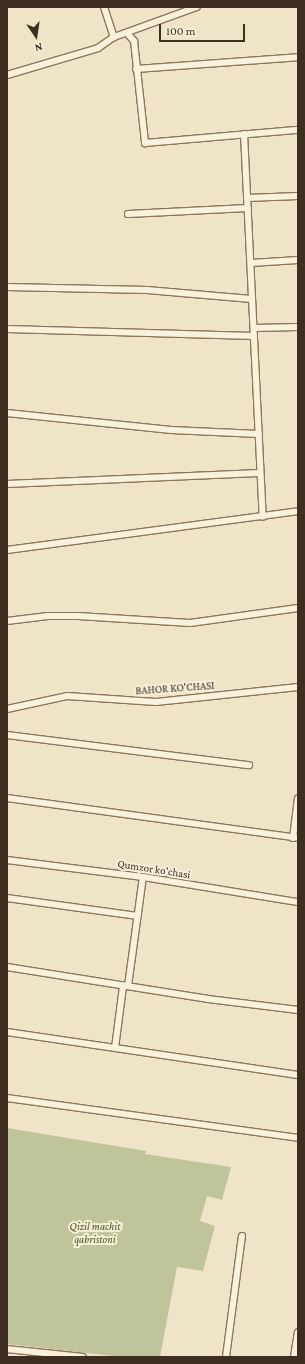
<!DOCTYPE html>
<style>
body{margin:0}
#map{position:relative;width:305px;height:1364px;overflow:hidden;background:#f0e4c8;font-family:"Crimson Pro",serif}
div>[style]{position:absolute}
.cemetery>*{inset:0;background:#bfc49a}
.roads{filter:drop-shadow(1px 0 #8d765c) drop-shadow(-1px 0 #8d765c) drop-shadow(0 1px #8d765c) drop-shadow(0 -1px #8d765c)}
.minor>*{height:6px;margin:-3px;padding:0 3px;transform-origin:3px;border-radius:3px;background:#faf1dc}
span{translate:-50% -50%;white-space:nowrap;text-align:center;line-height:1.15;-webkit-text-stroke:4px #f7eed8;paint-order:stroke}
.street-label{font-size:11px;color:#3d2e20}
.park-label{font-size:11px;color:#4d5a26;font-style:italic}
.frame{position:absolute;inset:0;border:8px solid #3d2e20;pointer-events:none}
.north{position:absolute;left:16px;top:16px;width:40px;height:40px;-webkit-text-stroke:3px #f7eed8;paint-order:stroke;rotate:167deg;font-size:11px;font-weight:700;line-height:16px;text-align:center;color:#3d2e20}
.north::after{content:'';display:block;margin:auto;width:14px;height:18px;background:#3d2e20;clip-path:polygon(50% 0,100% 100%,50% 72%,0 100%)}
.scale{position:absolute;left:159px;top:24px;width:86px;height:18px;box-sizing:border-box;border:2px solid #3d2e20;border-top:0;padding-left:5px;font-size:12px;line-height:14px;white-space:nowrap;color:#3d2e20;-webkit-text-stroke:3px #f7eed8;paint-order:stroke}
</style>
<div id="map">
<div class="cemetery">
<i style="clip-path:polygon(7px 1128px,146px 1151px,145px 1154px,231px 1167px,222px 1200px,207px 1196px,200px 1221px,215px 1226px,203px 1271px,177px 1267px,160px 1357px,122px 1357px,7px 1344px)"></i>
</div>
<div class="roads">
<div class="minor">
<i style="left:104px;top:7px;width:32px;rotate:72deg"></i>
<i style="left:127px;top:33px;width:11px;rotate:49deg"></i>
<i style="left:134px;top:41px;width:103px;rotate:83.8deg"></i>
<i style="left:145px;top:143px;width:154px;rotate:-4.9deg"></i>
<i style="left:136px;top:69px;width:162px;rotate:-4.2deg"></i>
<i style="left:7px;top:75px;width:95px;rotate:-16.5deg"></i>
<i style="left:98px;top:48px;width:19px;rotate:-35deg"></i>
<i style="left:114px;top:37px;width:88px;rotate:-19.9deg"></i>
<i style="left:244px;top:134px;width:383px;rotate:87.2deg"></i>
<i style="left:247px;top:198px;width:51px;rotate:-2.2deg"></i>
<i style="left:128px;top:214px;width:120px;rotate:-2.9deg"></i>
<i style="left:251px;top:263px;width:47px;rotate:-3.7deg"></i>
<i style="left:7px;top:287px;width:140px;rotate:1.2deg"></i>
<i style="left:147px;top:290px;width:105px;rotate:4.9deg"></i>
<i style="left:254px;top:328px;width:44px;rotate:-1.3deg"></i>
<i style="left:7px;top:329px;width:247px;rotate:1.6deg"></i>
<i style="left:7px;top:413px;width:165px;rotate:5.9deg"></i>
<i style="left:171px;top:430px;width:88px;rotate:2.6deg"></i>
<i style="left:7px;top:484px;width:252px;rotate:-2.5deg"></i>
<i style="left:7px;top:550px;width:294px;rotate:-7.6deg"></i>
<i style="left:7px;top:621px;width:41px;rotate:-7deg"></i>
<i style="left:48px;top:616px;width:30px"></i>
<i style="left:78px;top:616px;width:112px;rotate:3.6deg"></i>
<i style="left:190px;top:623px;width:109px;rotate:-7.9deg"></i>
<i style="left:7px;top:709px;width:61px;rotate:-12.2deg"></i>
<i style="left:67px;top:696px;width:89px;rotate:3.9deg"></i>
<i style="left:156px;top:702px;width:143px;rotate:-6deg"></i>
<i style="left:7px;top:735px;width:244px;rotate:7.1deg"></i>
<i style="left:7px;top:798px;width:294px;rotate:7.8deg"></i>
<i style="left:293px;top:838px;width:40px;rotate:-82.9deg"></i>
<i style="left:7px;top:860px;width:137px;rotate:7.1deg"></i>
<i style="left:143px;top:877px;width:157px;rotate:9.2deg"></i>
<i style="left:7px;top:898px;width:132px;rotate:7.8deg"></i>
<i style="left:7px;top:967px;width:204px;rotate:9deg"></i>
<i style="left:208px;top:999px;width:91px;rotate:7deg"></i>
<i style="left:128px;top:986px;width:110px;rotate:-82.2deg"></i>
<i style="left:7px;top:1032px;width:294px;rotate:8.4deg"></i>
<i style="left:115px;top:1048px;width:63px;rotate:-82.6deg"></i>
<i style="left:7px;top:1098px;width:294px;rotate:7.8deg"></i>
<i style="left:7px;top:1349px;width:76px;rotate:6deg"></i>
<i style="left:226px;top:1357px;width:122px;rotate:-82.5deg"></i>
<i style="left:294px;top:1357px;width:25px;rotate:-81deg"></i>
</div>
</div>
<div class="street-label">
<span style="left:175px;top:688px;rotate:-4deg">BAHOR KO'CHASI</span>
<span style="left:154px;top:869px;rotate:9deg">Qumzor ko'chasi</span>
</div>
<div class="park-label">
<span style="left:95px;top:1233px">Qizil machit<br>qabristoni</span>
</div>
<div class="frame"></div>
<div class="north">N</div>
<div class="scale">100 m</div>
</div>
